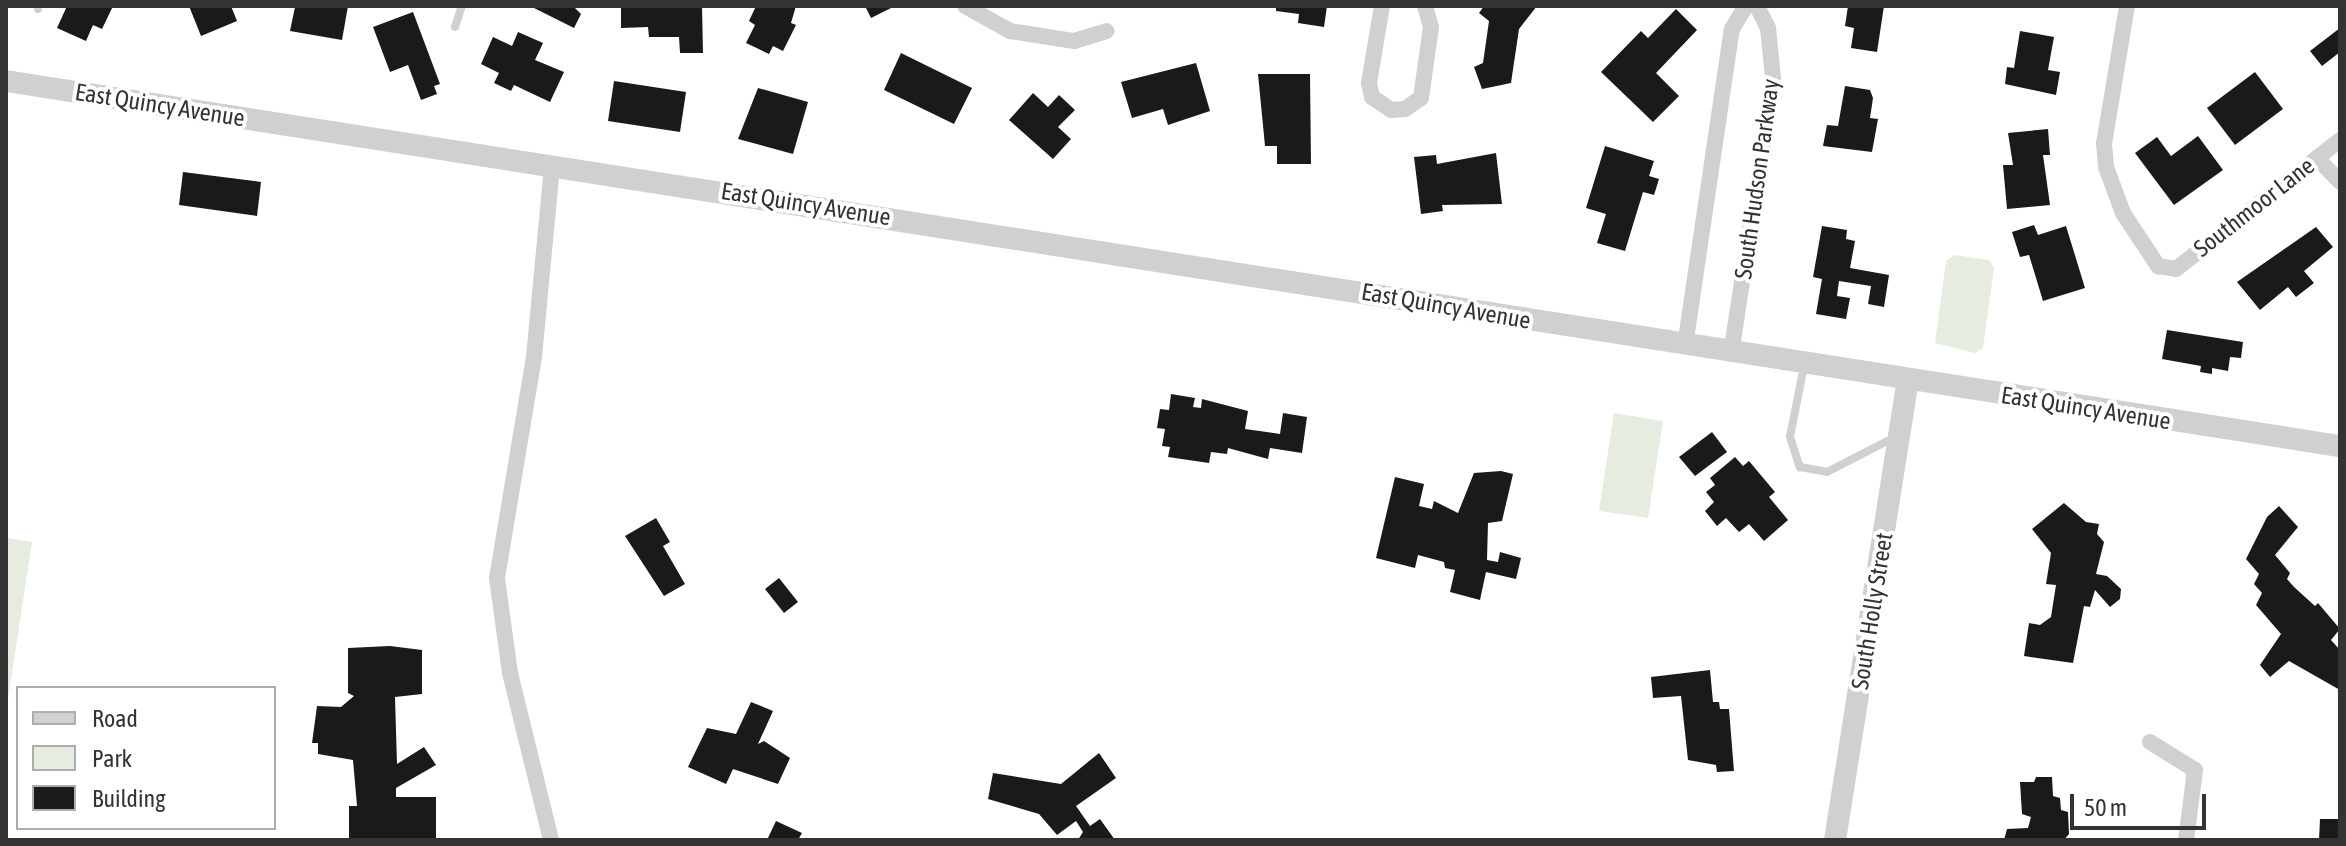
<!DOCTYPE html>
<style>
body{margin:0}
#map{position:relative;width:2346px;height:846px;overflow:hidden;background:#fff;font-family:"Asap Condensed",sans-serif}
div>[style]{position:absolute}
.green>*{inset:0;background:#e6ecdf}
.building>*{inset:0;background:#1a1a1a}
.service>*{height:8px;margin:-4px;padding:0 4px;transform-origin:4px;border-radius:4px;background:#d0d0d0}
.minor>*{height:16px;margin:-8px;padding:0 8px;transform-origin:8px;border-radius:8px;background:#d0d0d0}
.tertiary>*{height:22px;margin:-11px;padding:0 11px;transform-origin:11px;border-radius:11px;background:#d0d0d0}
span{translate:-50% -50%;white-space:nowrap;text-align:center;line-height:1.15;-webkit-text-stroke:8px #fff;paint-order:stroke}
.street-label{font-size:24px;color:#333}
.frame{position:absolute;inset:0;border:8px solid #333;pointer-events:none}
.legend{position:absolute;left:16px;top:686px;width:260px;height:144px;box-sizing:border-box;background:#fff;border:2px solid #adadad;margin:0;padding:10px 14px;list-style:none;font-size:24px;color:#333}
.legend li{display:flex;align-items:center;gap:16px;height:40px}
.legend b{width:40px;border:2px solid #adadad}
.scale{position:absolute;left:2070px;top:794px;width:136px;height:36px;box-sizing:border-box;border:4px solid #333;border-top:0;padding-left:10px;font-size:24px;line-height:28px;white-space:nowrap;color:#333;-webkit-text-stroke:6px #fff;paint-order:stroke}
</style>
<div id="map">
<div class="green">
<i style="clip-path:polygon(1954px 255px,1989px 260px,1994px 268px,1983px 348px,1975px 353px,1935px 343px,1946px 261px)"></i>
<i style="clip-path:polygon(1614px 413px,1663px 421px,1648px 518px,1599px 511px)"></i>
<i style="clip-path:polygon(6px 538px,32px 542px,6px 712px)"></i>
</div>
<div class="building">
<i style="clip-path:polygon(67px 6px,113px 6px,102px 29px,93px 25px,86px 41px,57px 28px)"></i>
<i style="clip-path:polygon(189px 6px,231px 6px,237px 21px,201px 36px)"></i>
<i style="clip-path:polygon(309px 6px,348px 6px,342px 40px,290px 31px,295px 7px)"></i>
<i style="clip-path:polygon(530px 6px,573px 6px,581px 14px,574px 28px)"></i>
<i style="clip-path:polygon(702px 6px,703px 53px,680px 53px,679px 37px,649px 37px,648px 27px,621px 28px,621px 8px)"></i>
<i style="clip-path:polygon(756px 6px,796px 6px,791px 23px,796px 25px,783px 51px,773px 46px,769px 54px,746px 43px,755px 25px,749px 21px)"></i>
<i style="clip-path:polygon(865px 6px,895px 6px,871px 18px)"></i>
<i style="clip-path:polygon(1276px 6px,1327px 6px,1324px 27px,1298px 23px,1299px 14px,1276px 11px)"></i>
<i style="clip-path:polygon(1484px 6px,1537px 6px,1519px 29px,1511px 83px,1482px 89px,1474px 67px,1483px 63px,1489px 21px,1479px 13px)"></i>
<i style="clip-path:polygon(1848px 6px,1884px 6px,1877px 52px,1851px 48px,1854px 28px,1845px 26px)"></i>
<i style="clip-path:polygon(1676px 9px,1697px 30px,1656px 73px,1679px 96px,1653px 122px,1601px 72px,1641px 31px,1648px 38px)"></i>
<i style="clip-path:polygon(413px 12px,440px 84px,434px 86px,437px 94px,421px 100px,408px 65px,390px 72px,373px 27px)"></i>
<i style="clip-path:polygon(2340px 28px,2340px 52px,2322px 66px,2310px 51px)"></i>
<i style="clip-path:polygon(2020px 31px,2054px 37px,2048px 70px,2060px 72px,2056px 95px,2005px 84px,2007px 67px,2014px 68px)"></i>
<i style="clip-path:polygon(518px 32px,543px 43px,535px 60px,564px 72px,550px 102px,514px 85px,511px 91px,494px 83px,499px 73px,481px 64px,493px 37px,512px 46px)"></i>
<i style="clip-path:polygon(901px 53px,972px 88px,954px 124px,884px 90px)"></i>
<i style="clip-path:polygon(1196px 63px,1210px 111px,1168px 125px,1163px 109px,1132px 118px,1121px 82px)"></i>
<i style="clip-path:polygon(2255px 72px,2283px 109px,2235px 145px,2207px 108px)"></i>
<i style="clip-path:polygon(1258px 74px,1310px 74px,1311px 164px,1277px 164px,1277px 146px,1265px 146px)"></i>
<i style="clip-path:polygon(614px 81px,686px 92px,680px 132px,608px 121px)"></i>
<i style="clip-path:polygon(1845px 86px,1870px 90px,1873px 98px,1870px 118px,1878px 119px,1872px 152px,1823px 146px,1827px 125px,1838px 126px)"></i>
<i style="clip-path:polygon(758px 88px,808px 102px,793px 154px,738px 139px)"></i>
<i style="clip-path:polygon(1033px 93px,1048px 107px,1059px 95px,1075px 110px,1058px 127px,1071px 139px,1053px 159px,1009px 120px)"></i>
<i style="clip-path:polygon(2048px 129px,2050px 155px,2043px 155px,2050px 205px,2007px 209px,2003px 165px,2013px 165px,2008px 133px)"></i>
<i style="clip-path:polygon(2198px 136px,2223px 170px,2174px 205px,2135px 153px,2157px 137px,2171px 156px)"></i>
<i style="clip-path:polygon(1605px 146px,1654px 161px,1649px 176px,1659px 179px,1654px 195px,1643px 192px,1625px 251px,1597px 243px,1606px 214px,1586px 208px)"></i>
<i style="clip-path:polygon(1496px 153px,1502px 204px,1442px 205px,1443px 211px,1421px 214px,1414px 157px,1436px 155px,1437px 164px)"></i>
<i style="clip-path:polygon(183px 172px,261px 182px,257px 216px,179px 205px)"></i>
<i style="clip-path:polygon(2034px 225px,2038px 235px,2066px 226px,2085px 288px,2043px 301px,2029px 255px,2020px 257px,2012px 232px)"></i>
<i style="clip-path:polygon(1822px 226px,1847px 230px,1846px 239px,1855px 241px,1850px 268px,1889px 275px,1884px 307px,1868px 304px,1871px 286px,1839px 281px,1837px 296px,1850px 298px,1846px 319px,1816px 314px,1822px 279px,1813px 277px)"></i>
<i style="clip-path:polygon(2316px 227px,2333px 247px,2304px 271px,2314px 283px,2296px 297px,2288px 287px,2260px 310px,2237px 282px)"></i>
<i style="clip-path:polygon(2167px 330px,2243px 342px,2241px 358px,2230px 357px,2228px 371px,2212px 368px,2212px 374px,2200px 372px,2201px 366px,2162px 359px)"></i>
<i style="clip-path:polygon(1171px 394px,1195px 398px,1193px 407px,1201px 408px,1202px 399px,1248px 411px,1245px 429px,1280px 434px,1283px 413px,1307px 417px,1302px 453px,1270px 448px,1268px 459px,1228px 448px,1227px 454px,1211px 452px,1209px 463px,1168px 457px,1170px 447px,1162px 446px,1165px 429px,1157px 428px,1160px 409px,1169px 410px)"></i>
<i style="clip-path:polygon(1712px 432px,1727px 452px,1695px 476px,1679px 457px)"></i>
<i style="clip-path:polygon(1735px 457px,1743px 466px,1749px 461px,1775px 492px,1769px 497px,1788px 520px,1764px 541px,1749px 524px,1739px 532px,1726px 518px,1717px 526px,1705px 511px,1714px 502px,1706px 492px,1715px 485px,1710px 478px)"></i>
<i style="clip-path:polygon(1501px 471px,1513px 474px,1502px 521px,1488px 523px,1487px 560px,1498px 562px,1500px 552px,1521px 558px,1516px 579px,1486px 572px,1480px 600px,1450px 592px,1455px 570px,1445px 568px,1444px 562px,1418px 555px,1415px 568px,1376px 558px,1395px 477px,1424px 484px,1419px 506px,1432px 509px,1434px 501px,1458px 513px,1474px 473px)"></i>
<i style="clip-path:polygon(2064px 503px,2086px 522px,2099px 524px,2097px 534px,2104px 542px,2096px 574px,2107px 576px,2121px 589px,2120px 599px,2110px 607px,2095px 590px,2090px 607px,2084px 606px,2073px 663px,2024px 656px,2029px 623px,2040px 625px,2051px 617px,2056px 585px,2046px 584px,2051px 553px,2032px 529px)"></i>
<i style="clip-path:polygon(2279px 506px,2298px 527px,2275px 555px,2290px 573px,2287px 579px,2294px 587px,2315px 606px,2318px 603px,2340px 629px,2331px 640px,2340px 650px,2340px 690px,2289px 661px,2270px 677px,2260px 665px,2281px 634px,2256px 605px,2262px 593px,2254px 584px,2259px 574px,2246px 559px,2267px 517px)"></i>
<i style="clip-path:polygon(656px 518px,670px 542px,663px 546px,685px 584px,664px 596px,625px 536px)"></i>
<i style="clip-path:polygon(779px 578px,798px 602px,784px 613px,765px 589px)"></i>
<i style="clip-path:polygon(390px 646px,422px 650px,422px 694px,395px 697px,397px 764px,424px 747px,436px 765px,396px 788px,396px 797px,436px 797px,436px 840px,349px 840px,349px 806px,357px 806px,353px 760px,318px 754px,318px 743px,312px 743px,317px 706px,341px 707px,354px 696px,348px 693px,348px 648px)"></i>
<i style="clip-path:polygon(1710px 670px,1713px 702px,1719px 702px,1720px 709px,1729px 709px,1734px 771px,1717px 772px,1716px 765px,1688px 760px,1681px 696px,1653px 698px,1651px 677px)"></i>
<i style="clip-path:polygon(751px 702px,773px 711px,758px 744px,764px 741px,790px 758px,778px 784px,733px 769px,726px 784px,688px 767px,707px 728px,736px 734px)"></i>
<i style="clip-path:polygon(1099px 753px,1116px 778px,1076px 806px,1090px 826px,1100px 819px,1115px 840px,1078px 840px,1083px 832px,1076px 821px,1057px 835px,1039px 814px,988px 799px,993px 773px,1061px 784px)"></i>
<i style="clip-path:polygon(2036px 777px,2052px 777px,2053px 796px,2060px 798px,2061px 810px,2068px 812px,2069px 834px,2064px 840px,2004px 840px,2007px 829px,2028px 828px,2031px 817px,2022px 814px,2020px 782px,2034px 782px)"></i>
<i style="clip-path:polygon(2320px 819px,2340px 819px,2340px 840px,2319px 840px)"></i>
<i style="clip-path:polygon(776px 821px,802px 833px,798px 840px,767px 840px)"></i>
</div>
<div class="service">
<i style="left:38px;top:6px;width:3px;rotate:90deg"></i>
<i style="left:455px;top:27px;width:22px;rotate:-72deg"></i>
<i style="left:1804px;top:366px;width:72px;rotate:101.2deg"></i>
<i style="left:1790px;top:437px;width:32px;rotate:72deg"></i>
<i style="left:1800px;top:467px;width:27px;rotate:10deg"></i>
<i style="left:1827px;top:472px;width:76px;rotate:-27.2deg"></i>
</div>
<div class="minor">
<i style="left:965px;top:6px;width:51px;rotate:29.1deg"></i>
<i style="left:1010px;top:31px;width:65px;rotate:8.9deg"></i>
<i style="left:1074px;top:41px;width:34px;rotate:-17deg"></i>
<i style="left:1382px;top:6px;width:78px;rotate:99.6deg"></i>
<i style="left:1369px;top:83px;width:14px;rotate:78deg"></i>
<i style="left:1372px;top:97px;width:23px;rotate:34deg"></i>
<i style="left:1391px;top:110px;width:14px;rotate:-4deg"></i>
<i style="left:1405px;top:109px;width:19px;rotate:-35deg"></i>
<i style="left:1421px;top:98px;width:72px;rotate:-82deg"></i>
<i style="left:1431px;top:27px;width:22px;rotate:-106deg"></i>
<i style="left:2127px;top:6px;width:139px;rotate:99.5deg"></i>
<i style="left:2104px;top:143px;width:24px;rotate:85deg"></i>
<i style="left:2106px;top:167px;width:49px;rotate:69.7deg"></i>
<i style="left:2123px;top:213px;width:64px;rotate:56.6deg"></i>
<i style="left:2158px;top:266px;width:18px;rotate:9deg"></i>
<i style="left:2176px;top:269px;width:209px;rotate:-38.2deg"></i>
<i style="left:2317px;top:158px;width:33px;rotate:46deg"></i>
<i style="left:1685px;top:346px;width:320px;rotate:-81.6deg"></i>
<i style="left:1732px;top:29px;width:27px;rotate:-59deg"></i>
<i style="left:1731px;top:354px;width:279px;rotate:-81.3deg"></i>
<i style="left:1773px;top:78px;width:50px;rotate:-95.7deg"></i>
<i style="left:1768px;top:28px;width:25px;rotate:-117deg"></i>
<i style="left:2150px;top:742px;width:53px;rotate:31.9deg"></i>
<i style="left:2195px;top:770px;width:71px;rotate:97.3deg"></i>
<i style="left:551px;top:840px;width:172px;rotate:-103.8deg"></i>
<i style="left:510px;top:673px;width:96px;rotate:-97.8deg"></i>
<i style="left:497px;top:578px;width:224px;rotate:-80.5deg"></i>
<i style="left:534px;top:357px;width:193px;rotate:-84.6deg"></i>
</div>
<div class="tertiary">
<i style="left:6px;top:81px;width:2362px;rotate:8.89deg"></i>
<i style="left:1835px;top:840px;width:465px;rotate:-81deg"></i>
</div>
<div class="street-label">
<span style="left:160px;top:105px;rotate:9deg">East Quincy Avenue</span>
<span style="left:1757px;top:179px;rotate:-82deg">South Hudson Parkway</span>
<span style="left:806px;top:204px;rotate:9deg">East Quincy Avenue</span>
<span style="left:2254px;top:207px;rotate:-38deg">Southmoor Lane</span>
<span style="left:1446px;top:306px;rotate:10deg">East Quincy Avenue</span>
<span style="left:2086px;top:408px;rotate:9deg">East Quincy Avenue</span>
<span style="left:1872px;top:611px;rotate:-81deg">South Holly Street</span>
</div>
<div class="frame"></div>
<ul class="legend">
<li><b style="height:10px;background:#d0d0d0"></b>Road</li>
<li><b style="height:22px;background:#e6ecdf"></b>Park</li>
<li><b style="height:22px;background:#1a1a1a"></b>Building</li>
</ul>
<div class="scale">50 m</div>
</div>
